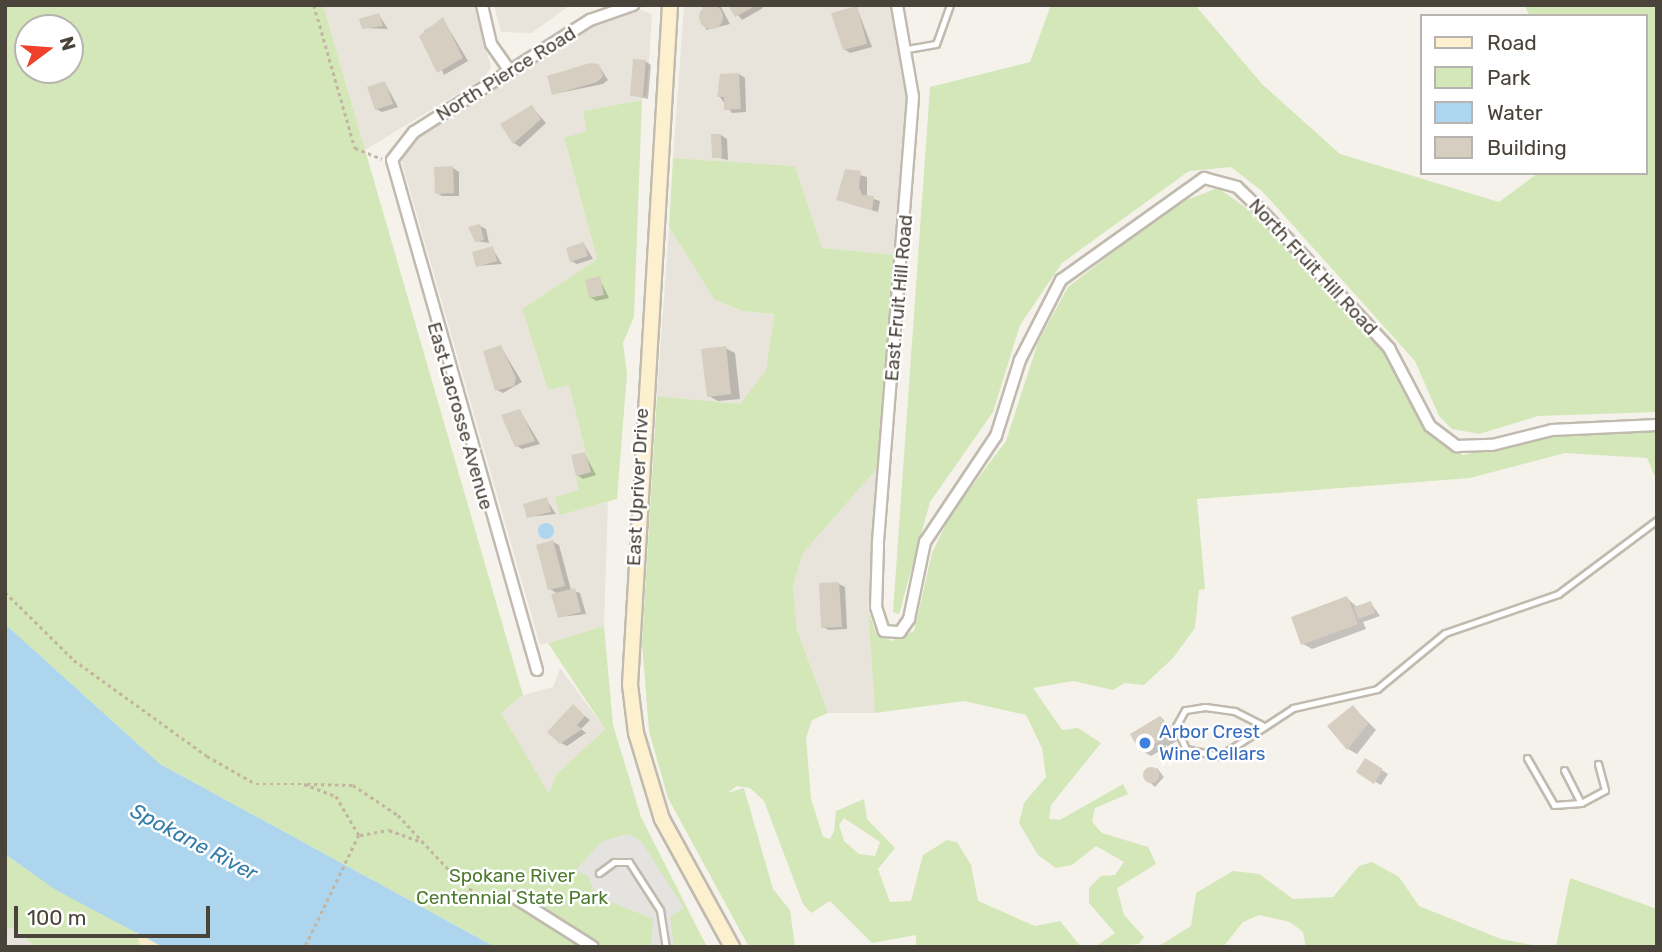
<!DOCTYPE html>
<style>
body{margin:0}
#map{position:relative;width:1662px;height:952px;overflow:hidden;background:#f5f2ec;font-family:Rubik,sans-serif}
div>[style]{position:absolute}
.residential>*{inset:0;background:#e9e4db}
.green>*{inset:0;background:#d3e7b8}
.sand>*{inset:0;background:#f6eccb}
.parking>*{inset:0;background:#e5e3e0}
.water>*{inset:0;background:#add5ee}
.round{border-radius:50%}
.shadow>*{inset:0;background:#0003}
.building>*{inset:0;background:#d7cec2}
.path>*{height:2.5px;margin-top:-1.25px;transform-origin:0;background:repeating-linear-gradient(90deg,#c2b5a1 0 3.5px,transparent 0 7px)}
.roads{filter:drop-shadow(2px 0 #c1baaf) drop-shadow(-2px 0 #c1baaf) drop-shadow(0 2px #c1baaf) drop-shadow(0 -2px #c1baaf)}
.lane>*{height:5px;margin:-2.5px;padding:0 2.5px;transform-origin:2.5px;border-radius:2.5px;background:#fff}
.street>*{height:10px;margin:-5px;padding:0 5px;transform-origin:5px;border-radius:5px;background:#fff}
.secondary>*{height:14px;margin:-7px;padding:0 7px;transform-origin:7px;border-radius:7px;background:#fcf0cf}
.dots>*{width:19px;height:19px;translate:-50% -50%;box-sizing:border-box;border:4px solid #fff;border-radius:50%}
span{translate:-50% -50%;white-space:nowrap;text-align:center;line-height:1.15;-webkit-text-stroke:5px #fff;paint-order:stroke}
.street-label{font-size:19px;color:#4a433a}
.shop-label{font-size:19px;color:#366cbe}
.left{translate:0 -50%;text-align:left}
.park-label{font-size:19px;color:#4d7a2f}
.water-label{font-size:21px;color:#347caa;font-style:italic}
.frame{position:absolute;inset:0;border:7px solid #4a433a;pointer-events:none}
.legend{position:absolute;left:1420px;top:14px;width:228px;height:161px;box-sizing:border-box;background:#fff;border:2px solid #b7b4b0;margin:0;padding:9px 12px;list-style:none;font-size:21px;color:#4a433a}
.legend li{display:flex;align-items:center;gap:14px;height:35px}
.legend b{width:35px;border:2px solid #b7b4b0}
.north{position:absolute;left:14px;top:14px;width:70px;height:70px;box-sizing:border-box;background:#fff;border:2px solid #b7b4b0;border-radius:50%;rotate:74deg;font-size:19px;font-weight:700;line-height:28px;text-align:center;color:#4a433a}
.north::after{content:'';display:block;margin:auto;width:24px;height:32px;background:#f04029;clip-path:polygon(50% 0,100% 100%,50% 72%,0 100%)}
.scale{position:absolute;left:14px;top:906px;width:196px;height:32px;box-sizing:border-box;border:4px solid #4a433a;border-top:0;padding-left:9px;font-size:21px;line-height:24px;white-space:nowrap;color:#4a433a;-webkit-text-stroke:5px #fff;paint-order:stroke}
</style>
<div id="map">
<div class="residential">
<i style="clip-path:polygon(323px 5px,474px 5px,491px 67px,485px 77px,365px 150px)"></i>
<i style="clip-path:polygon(494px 5px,570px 5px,532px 33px,501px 32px)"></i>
<i style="clip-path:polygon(684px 5px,893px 5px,909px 94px,896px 255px,822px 248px,795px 166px,673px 158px)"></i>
<i style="clip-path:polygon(642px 10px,652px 14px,647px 93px,642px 100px,583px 111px,588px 131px,564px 139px,597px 259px,522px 309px,548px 390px,569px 384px,591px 473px,560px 514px,608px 502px,604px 626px,540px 645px,400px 156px,407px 145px,601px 21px)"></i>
<i style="clip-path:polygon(669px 227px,714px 299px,742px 311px,774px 314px,766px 370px,740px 404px,657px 396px)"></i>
<i style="clip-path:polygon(881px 464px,868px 610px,875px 713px,828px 713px,797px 628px,793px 586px,803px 553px)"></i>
<i style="clip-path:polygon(560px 668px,605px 729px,556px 775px,549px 795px,501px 713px,523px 695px,553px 687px)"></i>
<i style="clip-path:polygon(14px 927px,35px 947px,5px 947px,5px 931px)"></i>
</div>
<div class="green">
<i style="clip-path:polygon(evenodd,5px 5px,323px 5px,523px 695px,501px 713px,549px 794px,556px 775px,605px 729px,548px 643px,604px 626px,613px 725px,641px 817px,707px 947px,495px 947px,160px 764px,5px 624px,5px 5px,28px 28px,70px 28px,70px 70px,28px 70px,28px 28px)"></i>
<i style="clip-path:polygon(1051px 5px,1195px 5px,1262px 84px,1340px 154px,1499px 202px,1538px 173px,1646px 173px,1646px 16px,1530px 16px,1524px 5px,1657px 5px,1657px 412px,1538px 416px,1479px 434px,1452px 429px,1439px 416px,1415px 361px,1263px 192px,1231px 167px,1189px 171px,1062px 263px,1020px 325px,993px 412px,930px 502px,899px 614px,893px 612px,930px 87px,1030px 62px)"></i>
<i style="clip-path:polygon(642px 100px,634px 317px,623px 343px,627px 374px,617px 499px,560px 515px,555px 497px,579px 490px,576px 477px,591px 473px,569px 385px,548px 390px,522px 309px,597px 259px,564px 138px,587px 131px,583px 111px)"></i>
<i style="clip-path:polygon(evenodd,673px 158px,795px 166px,822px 248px,896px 255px,881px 464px,803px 553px,793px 586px,797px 629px,828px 713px,812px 720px,806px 738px,811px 799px,823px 837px,830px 839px,834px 831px,836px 811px,864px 799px,867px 819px,895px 848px,878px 869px,890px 902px,911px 901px,923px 855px,947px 840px,957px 842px,971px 865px,978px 901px,1035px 926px,1060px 921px,1081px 947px,916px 947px,916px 935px,872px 943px,830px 901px,811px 913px,803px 904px,764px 801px,750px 788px,737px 786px,727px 793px,744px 788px,773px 889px,790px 910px,795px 947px,749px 947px,668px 798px,649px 731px,642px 643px,657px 396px,740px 404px,766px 370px,774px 314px,742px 311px,714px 299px,669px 227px,673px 158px,844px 818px,880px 842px,875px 856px,859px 854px,844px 841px,839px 825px,844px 818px)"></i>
<i style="clip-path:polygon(1218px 188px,1262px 219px,1387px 352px,1437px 439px,1463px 455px,1554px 437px,1657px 431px,1657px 481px,1647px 458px,1565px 453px,1470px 478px,1197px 499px,1205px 589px,1199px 590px,1195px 628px,1173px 658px,1144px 685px,1125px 683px,1113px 690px,1073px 681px,1033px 688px,1062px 730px,1078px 728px,1101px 743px,1051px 805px,1049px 819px,1060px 820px,1123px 784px,1128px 794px,1095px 808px,1092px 822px,1102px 833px,1148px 847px,1156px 864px,1117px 888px,1124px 915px,1144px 937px,1139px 944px,1095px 947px,1115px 933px,1089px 903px,1089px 888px,1101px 876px,1115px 875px,1124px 862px,1096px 846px,1072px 865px,1056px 868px,1038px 855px,1019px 823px,1024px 803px,1046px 777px,1042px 748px,1026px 715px,964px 701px,875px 713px,868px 610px,876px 633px,891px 641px,914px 631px,932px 553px,951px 514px,1006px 441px,1038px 342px,1068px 287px,1176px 204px)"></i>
<i style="clip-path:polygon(5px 854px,57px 890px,135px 930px,141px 947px,35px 947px,14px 927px,5px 931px)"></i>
<i style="clip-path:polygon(1372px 862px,1399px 877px,1419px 906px,1501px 939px,1543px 947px,1306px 947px,1303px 932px,1290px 922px,1259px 915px,1243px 922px,1223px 947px,1157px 947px,1191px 926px,1196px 893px,1233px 871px,1259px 874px,1293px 899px,1333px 897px,1359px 866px)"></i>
<i style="clip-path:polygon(1570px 878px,1657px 909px,1657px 947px,1556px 947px)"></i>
</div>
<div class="sand">
<i style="clip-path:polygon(135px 930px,163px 947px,141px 947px)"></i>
</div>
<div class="parking">
<i style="clip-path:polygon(628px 834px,641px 841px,684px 908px,670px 917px,674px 947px,651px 947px,653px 919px,596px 896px,588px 876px,576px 870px,602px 841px)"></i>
</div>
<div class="water">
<i class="round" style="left:538px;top:523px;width:16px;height:16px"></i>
<i style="clip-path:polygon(5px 624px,160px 764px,495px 947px,163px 947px,56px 890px,5px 854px)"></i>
</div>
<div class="shadow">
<i style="clip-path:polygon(703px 5px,720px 5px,730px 24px,706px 30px)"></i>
<i style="clip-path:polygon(730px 5px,761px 5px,763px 8px,742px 20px)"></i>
<i style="clip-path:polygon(857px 8px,872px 47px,850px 53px,844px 49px)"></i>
<i style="clip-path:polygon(379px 15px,388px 29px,364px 28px)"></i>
<i style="clip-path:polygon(443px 19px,468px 61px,444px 75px,424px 31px)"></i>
<i style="clip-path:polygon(645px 61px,651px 65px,648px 99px,632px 95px)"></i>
<i style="clip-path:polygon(599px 66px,608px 80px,603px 84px,554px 94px)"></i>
<i style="clip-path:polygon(739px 74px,745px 78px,746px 112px,732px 113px,719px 96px)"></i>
<i style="clip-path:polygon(385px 83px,398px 107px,382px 112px,376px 109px)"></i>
<i style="clip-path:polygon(532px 107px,546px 123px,520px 147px,514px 143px)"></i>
<i style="clip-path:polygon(721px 135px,727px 139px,728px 160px,714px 157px)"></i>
<i style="clip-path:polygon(453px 168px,459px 172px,459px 196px,442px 196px,437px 193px)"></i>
<i style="clip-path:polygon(846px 171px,867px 177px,867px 197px,880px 201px,878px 212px,838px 200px)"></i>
<i style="clip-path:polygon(480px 226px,486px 229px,489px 243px,476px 241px)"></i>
<i style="clip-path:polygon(584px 244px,593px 259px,577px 264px,571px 261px)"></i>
<i style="clip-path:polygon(492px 248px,502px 264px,477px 266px)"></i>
<i style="clip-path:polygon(599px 278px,609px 298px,596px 301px,590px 297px)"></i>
<i style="clip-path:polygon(501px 347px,522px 382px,503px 393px,497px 390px)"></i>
<i style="clip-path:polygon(725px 348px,735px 353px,740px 399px,718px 401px,709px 396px)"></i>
<i style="clip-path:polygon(520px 411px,540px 444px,522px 449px,517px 446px)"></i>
<i style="clip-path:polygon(585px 454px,596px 475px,583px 479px,577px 475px)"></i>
<i style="clip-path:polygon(546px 499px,556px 514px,528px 517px)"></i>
<i style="clip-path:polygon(553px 542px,559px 545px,571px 590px,580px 593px,586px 614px,559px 617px,558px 594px,550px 589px)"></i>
<i style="clip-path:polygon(839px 584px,845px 587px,847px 629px,829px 630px,823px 627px)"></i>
<i style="clip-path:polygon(1347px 598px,1358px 608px,1371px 603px,1380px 616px,1363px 622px,1366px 629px,1312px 649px,1303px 644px)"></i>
<i style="clip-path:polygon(573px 707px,590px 720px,581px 729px,586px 733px,567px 746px,561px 743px)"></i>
<i style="clip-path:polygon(1353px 707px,1376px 730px,1357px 754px,1348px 749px)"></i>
<i style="clip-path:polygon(1160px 718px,1184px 737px,1151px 756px,1142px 751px)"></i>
<i style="clip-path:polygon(1366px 760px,1388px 774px,1381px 785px,1359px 772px)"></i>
<i style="clip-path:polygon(1157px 768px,1164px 777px,1155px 787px,1144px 777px)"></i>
</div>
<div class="building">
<i class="round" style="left:699px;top:5px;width:24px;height:24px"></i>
<i style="clip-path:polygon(728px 5px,757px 5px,735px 17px)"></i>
<i style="clip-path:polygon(857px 6px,867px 44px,843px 50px,831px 13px)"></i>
<i style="clip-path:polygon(379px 13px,383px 26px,362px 29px,359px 19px)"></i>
<i style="clip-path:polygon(443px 17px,463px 58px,437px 73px,419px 36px)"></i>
<i style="clip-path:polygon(633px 59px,646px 60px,643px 97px,630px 96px)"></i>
<i style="clip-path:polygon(590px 63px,599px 64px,603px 76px,597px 82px,552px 95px,547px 76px)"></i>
<i style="clip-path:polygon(739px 73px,741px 109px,724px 110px,724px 97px,717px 97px,720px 74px)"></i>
<i style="clip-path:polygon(385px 81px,393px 104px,375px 110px,367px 87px)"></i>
<i style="clip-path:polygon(532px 105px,541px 119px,513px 144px,500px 124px)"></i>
<i style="clip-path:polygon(711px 134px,721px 134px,722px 158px,712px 158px)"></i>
<i style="clip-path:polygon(453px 166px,454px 193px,435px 194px,434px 167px)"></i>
<i style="clip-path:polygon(845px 169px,861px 171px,859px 187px,862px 195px,874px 196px,872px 210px,836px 200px)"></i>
<i style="clip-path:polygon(480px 224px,484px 240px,475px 242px,468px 227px)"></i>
<i style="clip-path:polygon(584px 242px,588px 256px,570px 262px,566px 248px)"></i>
<i style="clip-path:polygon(493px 246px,497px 261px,476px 267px,472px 252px)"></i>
<i style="clip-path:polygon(600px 276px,604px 295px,589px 298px,585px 280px)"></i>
<i style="clip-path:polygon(501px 345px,516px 378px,514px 386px,495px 391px,483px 351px)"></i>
<i style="clip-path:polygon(726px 346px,731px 394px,707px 397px,701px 349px)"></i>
<i style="clip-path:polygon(520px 409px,535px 441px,515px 447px,501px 415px)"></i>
<i style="clip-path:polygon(585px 452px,591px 472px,576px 476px,571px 455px)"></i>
<i style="clip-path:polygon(547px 497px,551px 512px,527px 518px,523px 504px)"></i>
<i style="clip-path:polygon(553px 540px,565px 586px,548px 590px,536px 545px)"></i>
<i style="clip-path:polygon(839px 582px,842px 627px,821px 628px,819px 583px)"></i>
<i style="clip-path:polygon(575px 588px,581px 612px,558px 618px,551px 594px)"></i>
<i style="clip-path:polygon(1347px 596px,1358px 624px,1301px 645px,1291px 617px)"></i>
<i style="clip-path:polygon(1371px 601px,1375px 613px,1358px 619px,1354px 607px)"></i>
<i style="clip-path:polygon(573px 704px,585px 716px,577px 725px,582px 729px,560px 744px,547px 732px)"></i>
<i style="clip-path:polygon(1353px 705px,1368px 724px,1347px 750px,1327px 726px)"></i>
<i style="clip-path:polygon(1160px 716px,1176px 731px,1140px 752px,1130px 734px)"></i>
<i style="clip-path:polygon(1365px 758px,1383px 769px,1374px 784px,1356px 772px)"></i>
<i class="round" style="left:1143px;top:767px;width:16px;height:16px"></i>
</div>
<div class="path">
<i style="left:314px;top:5px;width:149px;rotate:74deg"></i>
<i style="left:355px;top:148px;width:29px;rotate:22deg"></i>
<i style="left:5px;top:592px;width:97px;rotate:44.6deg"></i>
<i style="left:74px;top:660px;width:164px;rotate:35.8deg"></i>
<i style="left:207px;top:756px;width:56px;rotate:29.7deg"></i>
<i style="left:256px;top:784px;width:48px"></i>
<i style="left:304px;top:784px;width:34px;rotate:21deg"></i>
<i style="left:336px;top:796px;width:45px;rotate:59.5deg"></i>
<i style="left:359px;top:835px;width:124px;rotate:115.7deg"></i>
<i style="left:307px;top:784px;width:46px;rotate:1.2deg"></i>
<i style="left:353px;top:785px;width:54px;rotate:33.7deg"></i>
<i style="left:398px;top:815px;width:96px;rotate:47.1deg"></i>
<i style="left:463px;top:885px;width:34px;rotate:30deg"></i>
<i style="left:493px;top:902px;width:11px;rotate:-15deg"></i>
<i style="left:360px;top:835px;width:29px;rotate:-10deg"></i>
<i style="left:389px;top:830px;width:37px;rotate:20deg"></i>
</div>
<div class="roads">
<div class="lane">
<i style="left:907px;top:49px;width:29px;rotate:-10deg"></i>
<i style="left:936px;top:44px;width:41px;rotate:-70.3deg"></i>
<i style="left:1262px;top:725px;width:31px;rotate:-153deg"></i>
<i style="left:1234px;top:711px;width:29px;rotate:-172deg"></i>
<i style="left:1205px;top:707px;width:20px;rotate:171deg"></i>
<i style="left:1185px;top:710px;width:18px;rotate:119deg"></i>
<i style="left:1176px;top:726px;width:25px;rotate:67deg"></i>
<i style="left:1186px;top:749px;width:35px;rotate:12deg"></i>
<i style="left:1220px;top:756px;width:87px;rotate:-33.3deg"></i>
<i style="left:1293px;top:708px;width:86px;rotate:-12.7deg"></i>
<i style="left:1377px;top:689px;width:88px;rotate:-39.5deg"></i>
<i style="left:1445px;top:633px;width:120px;rotate:-19deg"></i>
<i style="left:1558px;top:594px;width:124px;rotate:-36.8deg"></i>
<i style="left:1527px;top:758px;width:54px;rotate:60.1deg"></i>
<i style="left:1554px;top:805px;width:27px;rotate:-4deg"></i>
<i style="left:1564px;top:770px;width:37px;rotate:63deg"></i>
<i style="left:1581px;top:803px;width:27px;rotate:-28deg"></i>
<i style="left:1605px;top:790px;width:27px;rotate:-105deg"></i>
<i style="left:599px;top:873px;width:19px;rotate:-36deg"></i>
<i style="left:614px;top:862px;width:15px"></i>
<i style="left:629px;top:862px;width:57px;rotate:57.1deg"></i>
<i style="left:660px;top:910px;width:37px;rotate:81deg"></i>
</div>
<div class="street">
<i style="left:482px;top:5px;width:40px;rotate:77deg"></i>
<i style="left:491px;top:44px;width:33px;rotate:55deg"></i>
<i style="left:897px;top:5px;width:93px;rotate:80.1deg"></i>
<i style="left:913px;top:97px;width:449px;rotate:94.5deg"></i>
<i style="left:878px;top:545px;width:62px;rotate:91.8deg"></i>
<i style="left:876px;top:607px;width:25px;rotate:72deg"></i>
<i style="left:884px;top:631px;width:16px;rotate:4deg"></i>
<i style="left:900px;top:632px;width:16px;rotate:-55deg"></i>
<i style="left:909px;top:619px;width:79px;rotate:-78.3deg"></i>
<i style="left:925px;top:542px;width:128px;rotate:-56.2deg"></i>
<i style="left:996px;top:436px;width:80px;rotate:-72.5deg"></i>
<i style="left:1020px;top:360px;width:90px;rotate:-62.9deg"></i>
<i style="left:1061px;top:280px;width:176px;rotate:-35.5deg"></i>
<i style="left:1204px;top:178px;width:34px;rotate:15deg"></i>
<i style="left:1237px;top:187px;width:32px;rotate:44deg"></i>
<i style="left:1260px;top:209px;width:190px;rotate:47.1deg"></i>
<i style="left:1389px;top:348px;width:88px;rotate:62.3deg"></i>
<i style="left:1430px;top:426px;width:34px;rotate:37deg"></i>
<i style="left:1457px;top:446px;width:35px;rotate:-2deg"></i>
<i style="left:1492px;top:445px;width:62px;rotate:-14deg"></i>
<i style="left:1552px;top:430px;width:105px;rotate:-2.7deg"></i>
<i style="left:537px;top:670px;width:530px;rotate:-105.87deg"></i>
<i style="left:392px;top:160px;width:36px;rotate:-52deg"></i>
<i style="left:414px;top:132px;width:209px;rotate:-32.5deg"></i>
<i style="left:590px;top:20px;width:46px;rotate:-19.2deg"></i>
<i style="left:514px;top:897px;width:93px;rotate:32.3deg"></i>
</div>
<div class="secondary">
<i style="left:670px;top:5px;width:681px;rotate:93.37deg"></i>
<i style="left:630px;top:685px;width:48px;rotate:82.9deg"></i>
<i style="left:636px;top:733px;width:90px;rotate:73.2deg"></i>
<i style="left:662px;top:819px;width:146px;rotate:61.3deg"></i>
</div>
</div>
<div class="dots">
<i style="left:1145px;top:743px;background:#3f7fe0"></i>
</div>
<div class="street-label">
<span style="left:506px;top:74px;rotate:-32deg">North Pierce Road</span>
<span style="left:1313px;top:267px;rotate:47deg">North Fruit Hill Road</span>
<span style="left:899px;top:298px;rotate:-85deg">East Fruit Hill Road</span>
<span style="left:460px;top:416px;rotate:74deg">East Lacrosse Avenue</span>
<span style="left:638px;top:487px;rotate:-87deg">East Upriver Drive</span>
</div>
<div class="shop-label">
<span class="left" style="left:1159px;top:743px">Arbor Crest<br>Wine Cellars</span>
</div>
<div class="park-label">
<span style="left:512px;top:887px">Spokane River<br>Centennial State Park</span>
</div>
<div class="water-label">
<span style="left:194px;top:842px;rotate:28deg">Spokane River</span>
</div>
<div class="frame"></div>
<ul class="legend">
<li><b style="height:9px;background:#fcf0cf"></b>Road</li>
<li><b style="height:19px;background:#d3e7b8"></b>Park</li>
<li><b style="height:19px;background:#add5ee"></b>Water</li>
<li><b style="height:19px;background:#d7cec2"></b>Building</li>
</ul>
<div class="north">N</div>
<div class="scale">100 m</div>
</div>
